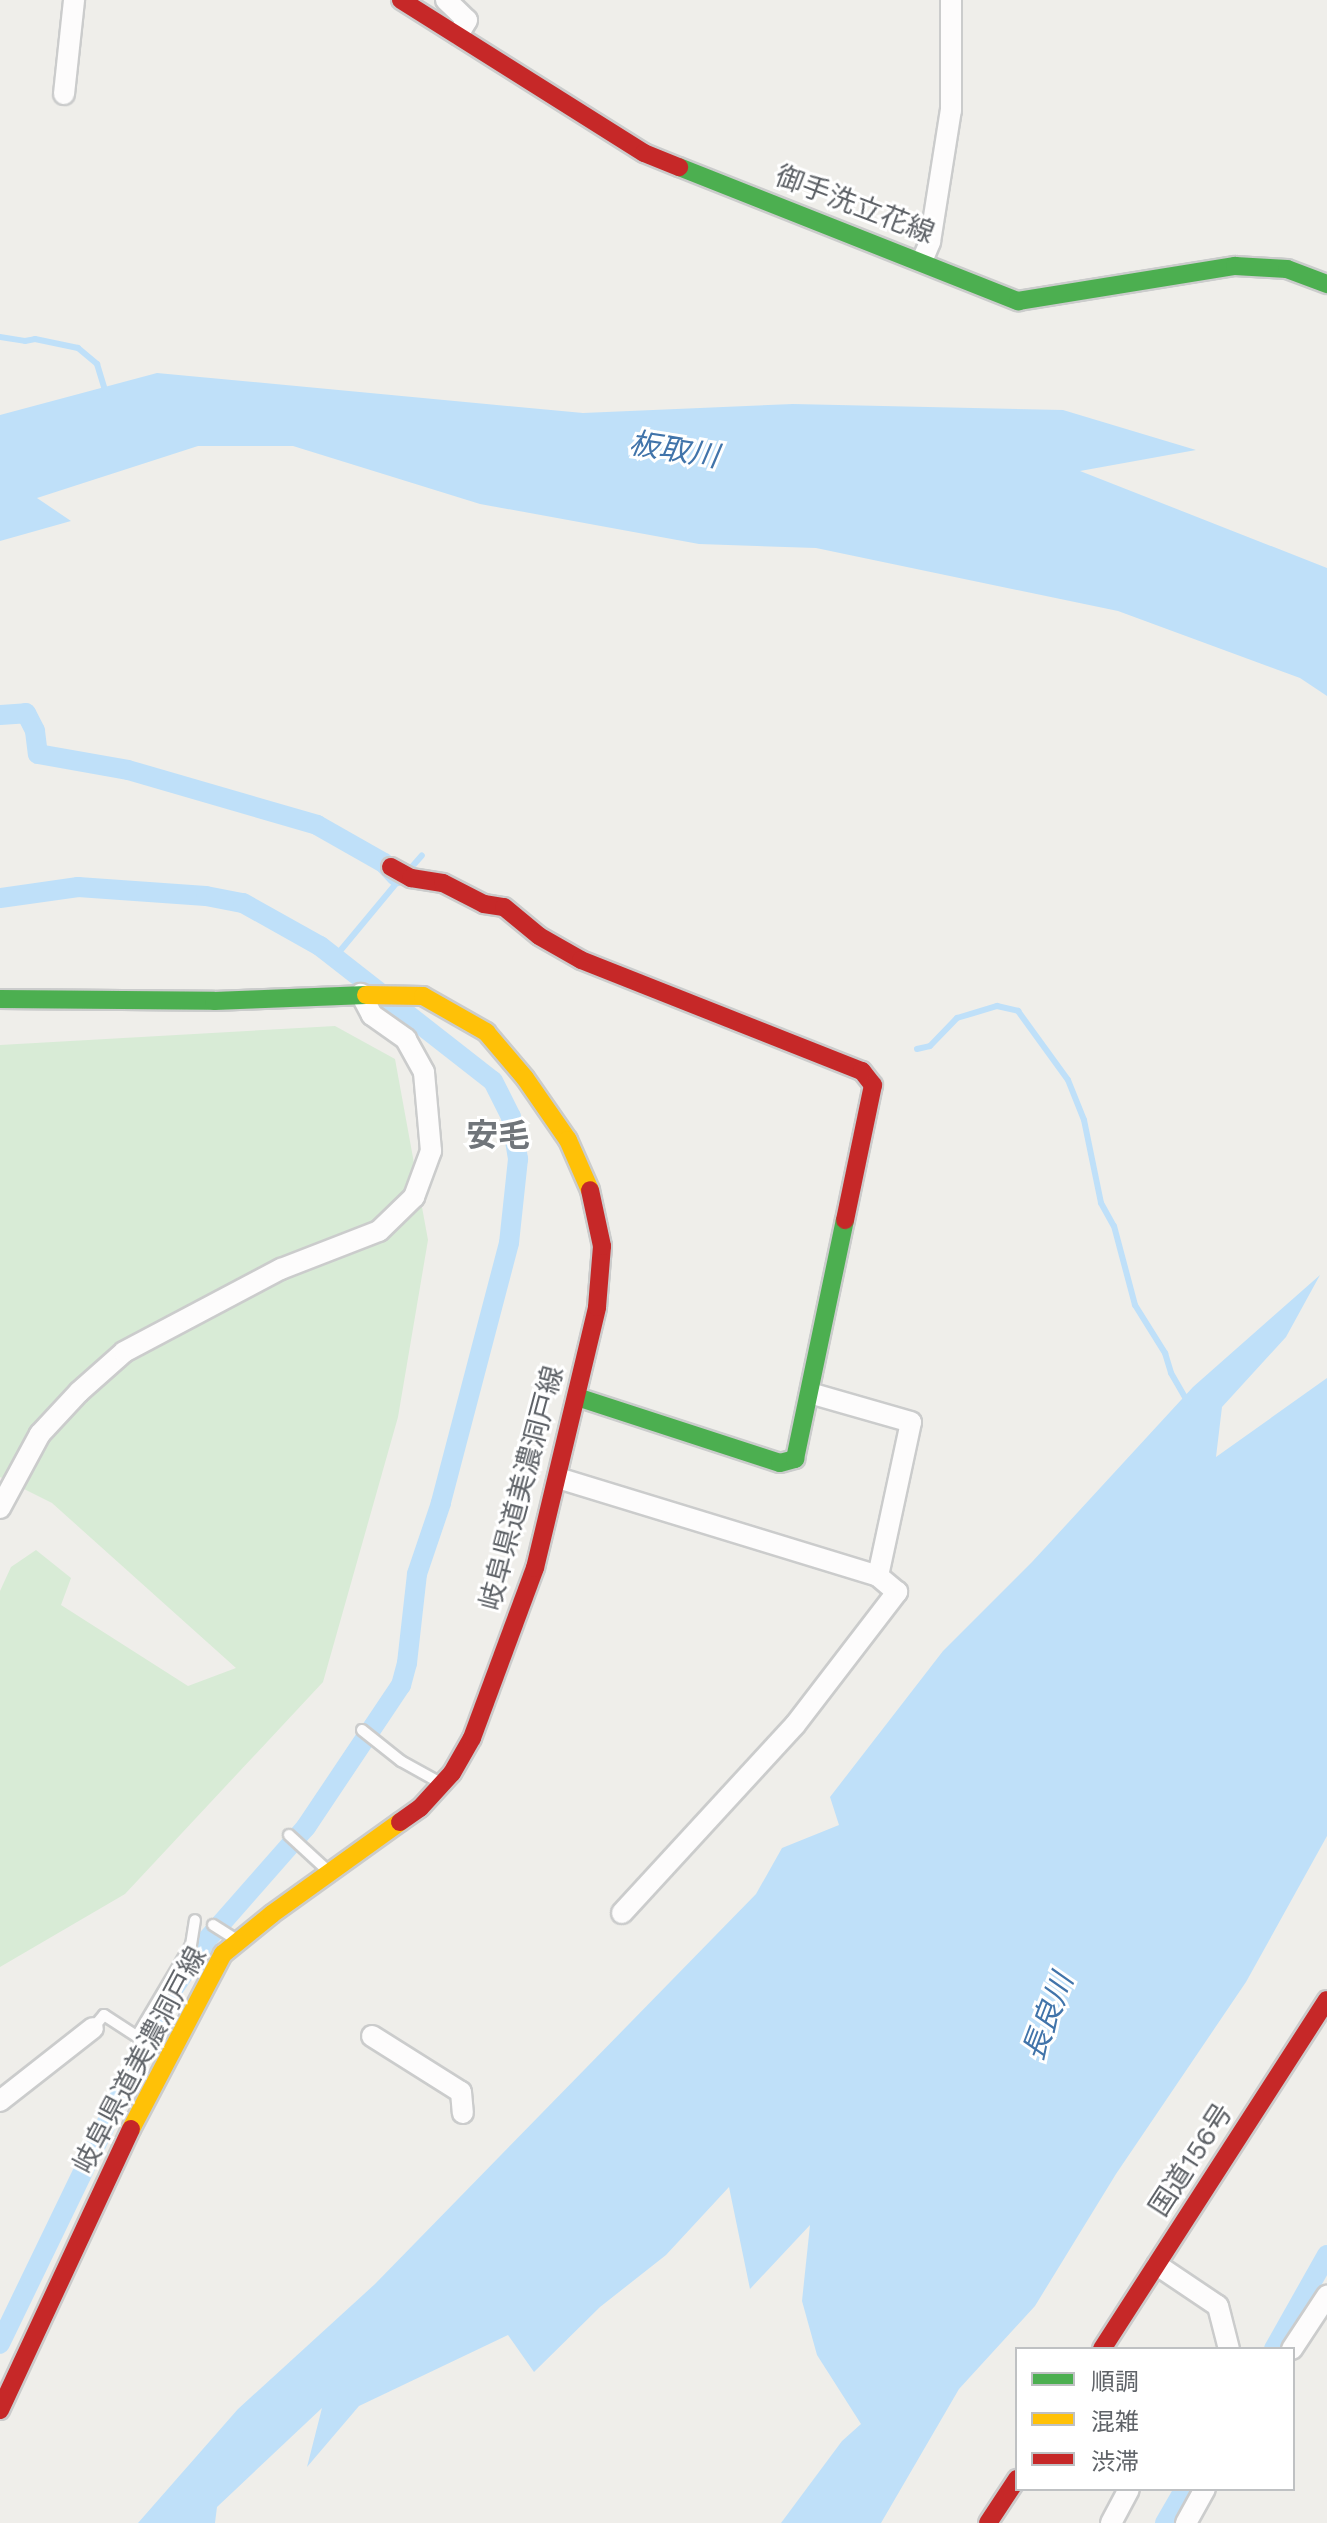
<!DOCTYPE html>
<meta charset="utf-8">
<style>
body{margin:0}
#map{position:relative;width:1327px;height:2523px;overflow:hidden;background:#efeeea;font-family:"Work Sans","Noto Sans JP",sans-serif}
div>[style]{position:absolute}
.green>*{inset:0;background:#d8ebd6}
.water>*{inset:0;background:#bfe0f9}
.stream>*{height:6px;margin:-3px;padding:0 3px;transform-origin:3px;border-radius:3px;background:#bfe0f9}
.canal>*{height:20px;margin:-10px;padding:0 10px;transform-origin:10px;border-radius:10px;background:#bfe0f9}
.roads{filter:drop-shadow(2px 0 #cbcccc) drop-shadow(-2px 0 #cbcccc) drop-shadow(0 2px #cbcccc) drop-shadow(0 -2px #cbcccc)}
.lane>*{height:10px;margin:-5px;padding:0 5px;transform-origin:5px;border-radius:5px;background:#fdfcfc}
.street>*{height:20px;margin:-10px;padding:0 10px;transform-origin:10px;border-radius:10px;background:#fdfcfc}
.fast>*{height:18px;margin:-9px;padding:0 9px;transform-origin:9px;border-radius:9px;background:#4caf50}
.slow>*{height:18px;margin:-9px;padding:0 9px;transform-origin:9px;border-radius:9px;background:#ffc107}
.jam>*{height:18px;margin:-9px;padding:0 9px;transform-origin:9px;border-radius:9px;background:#c62828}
span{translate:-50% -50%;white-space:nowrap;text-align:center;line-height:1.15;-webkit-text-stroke:6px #fff;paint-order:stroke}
.street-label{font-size:28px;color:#5f6368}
.water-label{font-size:30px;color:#4174aa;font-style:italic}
.quarter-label{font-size:32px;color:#70757a;font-weight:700}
.legend{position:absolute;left:1015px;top:2347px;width:280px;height:144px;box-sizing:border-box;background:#fff;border:2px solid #bfc1c3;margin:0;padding:10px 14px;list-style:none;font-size:24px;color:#5f6368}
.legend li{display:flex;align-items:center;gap:16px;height:40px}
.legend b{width:40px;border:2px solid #bfc1c3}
</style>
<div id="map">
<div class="green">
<i style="clip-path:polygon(335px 1026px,395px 1059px,428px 1240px,398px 1417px,323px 1682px,125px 1894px,0 1967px,0 1591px,11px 1567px,36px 1550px,71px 1578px,61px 1605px,188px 1686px,236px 1668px,52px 1503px,0 1477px,0 1045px)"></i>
</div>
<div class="water">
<i style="clip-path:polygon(157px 373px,583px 413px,793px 404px,1063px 410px,1196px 450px,1080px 471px,1327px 568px,1327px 696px,1300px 678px,1118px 611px,816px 548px,699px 544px,480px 504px,293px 446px,198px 446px,37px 498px,71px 521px,0 541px,0 415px)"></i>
<i style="clip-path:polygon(1320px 1275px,1286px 1337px,1222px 1407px,1216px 1457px,1327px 1378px,1327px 1836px,1246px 1982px,1116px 2174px,1035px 2306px,959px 2389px,881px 2523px,781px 2523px,842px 2441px,861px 2424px,817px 2355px,802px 2301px,810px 2225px,750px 2289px,729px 2187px,666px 2255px,600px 2307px,534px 2372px,508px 2335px,359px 2406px,307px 2467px,322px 2408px,217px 2507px,215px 2523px,138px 2523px,238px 2409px,375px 2284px,756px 1894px,782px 1848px,839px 1825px,830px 1797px,943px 1651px,1032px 1562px,1193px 1387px)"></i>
</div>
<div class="stream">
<i style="left:0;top:337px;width:25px;rotate:9deg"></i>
<i style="left:25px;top:341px;width:10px;rotate:-11deg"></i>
<i style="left:35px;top:339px;width:44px;rotate:11.8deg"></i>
<i style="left:78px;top:348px;width:25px;rotate:40deg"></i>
<i style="left:97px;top:364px;width:31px;rotate:73deg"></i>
<i style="left:410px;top:869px;width:18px;rotate:-49deg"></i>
<i style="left:335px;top:957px;width:100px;rotate:-50.3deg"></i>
<i style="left:917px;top:1049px;width:13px;rotate:-13deg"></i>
<i style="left:930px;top:1046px;width:39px;rotate:-46deg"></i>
<i style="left:957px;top:1018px;width:42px;rotate:-16.7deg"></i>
<i style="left:997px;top:1006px;width:22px;rotate:13deg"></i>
<i style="left:1018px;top:1011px;width:85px;rotate:54.1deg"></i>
<i style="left:1068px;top:1080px;width:43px;rotate:68.2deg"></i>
<i style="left:1084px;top:1120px;width:85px;rotate:78.4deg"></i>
<i style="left:1101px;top:1203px;width:26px;rotate:61deg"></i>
<i style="left:1114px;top:1226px;width:82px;rotate:75.1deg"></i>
<i style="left:1135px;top:1305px;width:57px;rotate:58deg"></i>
<i style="left:1165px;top:1353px;width:21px;rotate:73deg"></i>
<i style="left:1171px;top:1373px;width:34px;rotate:60deg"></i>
</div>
<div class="canal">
<i style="left:0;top:715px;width:26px;rotate:-4deg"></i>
<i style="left:26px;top:713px;width:20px;rotate:63deg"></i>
<i style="left:35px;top:731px;width:23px;rotate:83deg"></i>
<i style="left:38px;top:754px;width:91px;rotate:10.1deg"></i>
<i style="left:128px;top:770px;width:197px;rotate:16.2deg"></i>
<i style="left:317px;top:825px;width:77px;rotate:29.6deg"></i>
<i style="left:384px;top:863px;width:18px;rotate:47deg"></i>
<i style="left:0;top:898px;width:79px;rotate:-8deg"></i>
<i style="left:78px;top:887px;width:128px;rotate:4deg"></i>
<i style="left:206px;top:896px;width:38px;rotate:11deg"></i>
<i style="left:243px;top:903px;width:88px;rotate:29.2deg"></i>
<i style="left:320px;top:946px;width:219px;rotate:38deg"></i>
<i style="left:493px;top:1081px;width:40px;rotate:63.4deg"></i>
<i style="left:511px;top:1117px;width:43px;rotate:80.5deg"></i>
<i style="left:518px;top:1159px;width:84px;rotate:96.1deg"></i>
<i style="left:509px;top:1243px;width:269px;rotate:104.7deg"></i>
<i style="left:441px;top:1503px;width:75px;rotate:108.7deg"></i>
<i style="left:417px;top:1574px;width:90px;rotate:96.4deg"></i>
<i style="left:407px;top:1663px;width:23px;rotate:105deg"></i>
<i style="left:401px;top:1685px;width:171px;rotate:123.8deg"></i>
<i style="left:306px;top:1827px;width:152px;rotate:131.3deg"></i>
<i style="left:206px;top:1941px;width:69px;rotate:124.4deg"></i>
<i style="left:167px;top:1998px;width:384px;rotate:115.8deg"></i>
<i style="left:1274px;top:2349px;width:108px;rotate:-60.6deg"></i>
<i style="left:1165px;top:2523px;width:39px;rotate:-60deg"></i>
</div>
<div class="roads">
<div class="lane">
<i style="left:362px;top:1730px;width:50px;rotate:38.5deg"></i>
<i style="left:401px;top:1761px;width:41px;rotate:29.1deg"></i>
<i style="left:289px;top:1835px;width:50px;rotate:42.6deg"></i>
<i style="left:213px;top:1925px;width:25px;rotate:32deg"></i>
<i style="left:93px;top:2028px;width:17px;rotate:-50deg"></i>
<i style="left:104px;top:2015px;width:55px;rotate:33.1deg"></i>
<i style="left:137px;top:2036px;width:106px;rotate:-59.3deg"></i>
<i style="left:191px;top:1945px;width:25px;rotate:-81deg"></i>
</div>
<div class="street">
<i style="left:446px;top:0;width:29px;rotate:44deg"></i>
<i style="left:467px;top:20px;width:17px;rotate:121deg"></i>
<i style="left:64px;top:94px;width:95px;rotate:-83.9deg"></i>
<i style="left:922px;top:261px;width:21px;rotate:-67deg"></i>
<i style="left:930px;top:242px;width:134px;rotate:-81deg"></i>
<i style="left:951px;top:110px;width:110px;rotate:-90deg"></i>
<i style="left:558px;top:1478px;width:335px;rotate:17deg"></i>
<i style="left:878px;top:1576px;width:157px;rotate:-77.9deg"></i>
<i style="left:911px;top:1422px;width:105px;rotate:-164deg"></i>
<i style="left:0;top:1508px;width:84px;rotate:-61.6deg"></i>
<i style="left:40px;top:1434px;width:57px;rotate:-47.1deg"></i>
<i style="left:79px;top:1392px;width:60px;rotate:-41.6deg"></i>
<i style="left:124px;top:1352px;width:178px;rotate:-27.9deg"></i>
<i style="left:281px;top:1269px;width:105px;rotate:-21.2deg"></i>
<i style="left:379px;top:1231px;width:49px;rotate:-44.2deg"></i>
<i style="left:414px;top:1197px;width:49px;rotate:-69.7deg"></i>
<i style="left:431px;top:1151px;width:79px;rotate:-95.1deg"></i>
<i style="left:424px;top:1072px;width:38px;rotate:-119deg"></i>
<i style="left:406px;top:1039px;width:42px;rotate:-144.8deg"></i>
<i style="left:372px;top:1015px;width:24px;rotate:-118deg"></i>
<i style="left:622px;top:1913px;width:255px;rotate:-47.4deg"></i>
<i style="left:795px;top:1725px;width:168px;rotate:-52.5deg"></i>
<i style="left:897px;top:1592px;width:25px;rotate:-140deg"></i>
<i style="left:372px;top:2036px;width:105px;rotate:32.2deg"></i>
<i style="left:461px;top:2092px;width:21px;rotate:85deg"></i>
<i style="left:0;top:2101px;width:118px;rotate:-38.1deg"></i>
<i style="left:1157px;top:2265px;width:73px;rotate:33.9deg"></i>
<i style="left:1218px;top:2306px;width:44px;rotate:75.7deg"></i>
<i style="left:1292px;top:2349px;width:64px;rotate:-56.6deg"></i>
<i style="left:1111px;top:2523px;width:38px;rotate:-62deg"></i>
<i style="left:1186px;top:2523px;width:39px;rotate:-61deg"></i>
</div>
<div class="fast">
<i style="left:679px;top:167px;width:365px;rotate:21.6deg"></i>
<i style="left:1018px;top:301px;width:220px;rotate:-9.2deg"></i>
<i style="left:1235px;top:266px;width:52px;rotate:3.3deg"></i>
<i style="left:1287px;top:269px;width:43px;rotate:20.6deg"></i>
<i style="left:0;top:999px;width:214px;rotate:0.5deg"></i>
<i style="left:214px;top:1001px;width:152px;rotate:-2.3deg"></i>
<i style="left:577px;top:1397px;width:213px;rotate:18deg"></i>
<i style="left:780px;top:1463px;width:16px;rotate:-15deg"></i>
<i style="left:795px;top:1459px;width:244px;rotate:-78.2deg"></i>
</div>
<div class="slow">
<i style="left:366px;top:995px;width:57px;rotate:1deg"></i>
<i style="left:423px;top:996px;width:73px;rotate:29.7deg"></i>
<i style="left:486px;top:1032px;width:60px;rotate:49.7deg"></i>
<i style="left:525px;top:1078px;width:75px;rotate:55.3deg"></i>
<i style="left:568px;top:1140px;width:55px;rotate:66.3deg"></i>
<i style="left:131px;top:2129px;width:198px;rotate:-62.3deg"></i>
<i style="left:223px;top:1954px;width:63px;rotate:-39.2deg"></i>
<i style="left:272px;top:1914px;width:158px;rotate:-35.7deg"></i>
</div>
<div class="jam">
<i style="left:401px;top:0;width:287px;rotate:32.2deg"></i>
<i style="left:644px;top:153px;width:38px;rotate:22deg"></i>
<i style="left:391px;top:867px;width:23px;rotate:29deg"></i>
<i style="left:411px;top:878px;width:32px;rotate:9deg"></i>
<i style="left:443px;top:883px;width:46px;rotate:27.1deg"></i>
<i style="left:484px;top:904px;width:20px;rotate:9deg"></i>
<i style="left:504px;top:907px;width:45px;rotate:39.6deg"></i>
<i style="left:539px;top:936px;width:48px;rotate:29.7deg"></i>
<i style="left:581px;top:960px;width:302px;rotate:21.6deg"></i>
<i style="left:862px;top:1071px;width:18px;rotate:52deg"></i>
<i style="left:873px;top:1085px;width:138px;rotate:101.7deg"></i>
<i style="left:400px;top:1822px;width:24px;rotate:-35deg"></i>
<i style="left:420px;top:1808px;width:47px;rotate:-47.6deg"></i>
<i style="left:452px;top:1773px;width:40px;rotate:-60.3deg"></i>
<i style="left:472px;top:1738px;width:181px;rotate:-69.7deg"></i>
<i style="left:535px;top:1568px;width:268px;rotate:-76.6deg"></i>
<i style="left:597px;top:1307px;width:61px;rotate:-85.3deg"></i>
<i style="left:602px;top:1246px;width:57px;rotate:-102.1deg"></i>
<i style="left:1102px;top:2349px;width:415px;rotate:-57.2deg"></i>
<i style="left:0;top:2410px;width:310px;rotate:-65deg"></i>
<i style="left:988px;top:2523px;width:53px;rotate:-56.6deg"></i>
</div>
</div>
<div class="street-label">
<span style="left:855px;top:205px;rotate:21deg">御手洗立花線</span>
<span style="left:522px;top:1488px;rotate:-75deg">岐阜県道美濃洞戸線</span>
<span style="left:140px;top:2060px;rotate:-62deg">岐阜県道美濃洞戸線</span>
<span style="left:1191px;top:2160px;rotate:-57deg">国道156号</span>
</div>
<div class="water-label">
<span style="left:674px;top:450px;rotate:9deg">板取川</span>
<span style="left:1048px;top:2017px;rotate:-69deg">長良川</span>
</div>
<div class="quarter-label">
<span style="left:498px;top:1135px">安毛</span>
</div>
<ul class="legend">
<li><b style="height:10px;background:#4caf50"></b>順調</li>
<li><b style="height:10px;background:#ffc107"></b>混雑</li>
<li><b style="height:10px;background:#c62828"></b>渋滞</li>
</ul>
</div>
